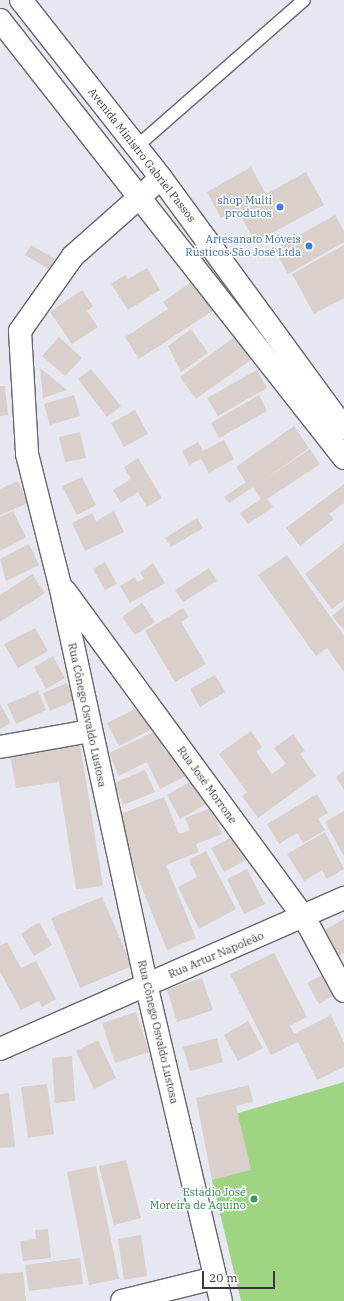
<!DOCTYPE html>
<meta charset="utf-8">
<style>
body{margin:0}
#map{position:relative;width:344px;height:1301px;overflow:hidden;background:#e7e7f1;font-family:"IBM Plex Serif",serif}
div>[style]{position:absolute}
.green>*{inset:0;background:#9fd482}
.building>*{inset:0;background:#d9cfcb}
.roads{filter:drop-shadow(1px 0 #66666e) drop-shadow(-1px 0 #66666e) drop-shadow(0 1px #66666e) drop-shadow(0 -1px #66666e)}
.service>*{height:12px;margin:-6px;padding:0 6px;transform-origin:6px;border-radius:6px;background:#fff}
.minor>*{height:22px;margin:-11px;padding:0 11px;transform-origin:11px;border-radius:11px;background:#fff}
.secondary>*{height:22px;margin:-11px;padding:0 11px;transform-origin:11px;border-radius:11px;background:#fff}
.dots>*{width:11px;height:11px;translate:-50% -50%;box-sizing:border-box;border:2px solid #fff;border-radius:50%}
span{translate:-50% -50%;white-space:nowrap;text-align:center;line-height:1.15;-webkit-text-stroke:3px #fff;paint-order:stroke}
.street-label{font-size:11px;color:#393a3d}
.shop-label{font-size:11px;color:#366cbe}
.right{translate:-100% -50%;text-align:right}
.leisure-label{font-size:11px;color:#27864d}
.scale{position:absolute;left:202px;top:1271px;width:73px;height:18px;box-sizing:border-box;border:2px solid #393a3d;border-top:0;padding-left:5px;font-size:12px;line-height:14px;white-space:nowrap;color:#393a3d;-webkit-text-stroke:3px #fff;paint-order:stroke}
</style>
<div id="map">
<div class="green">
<i style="clip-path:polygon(344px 1082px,344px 1301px,241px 1301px,212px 1180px,235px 1114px)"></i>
</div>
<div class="building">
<i style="clip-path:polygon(251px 167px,266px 194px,306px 172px,324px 205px,255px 242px,237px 209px,221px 218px,207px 192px)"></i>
<i style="clip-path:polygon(335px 215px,344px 231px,344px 242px,288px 274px,274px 249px)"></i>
<i style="clip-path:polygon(31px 245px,55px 259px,49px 269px,25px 255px)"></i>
<i style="clip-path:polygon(344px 245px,344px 298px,314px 314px,292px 274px)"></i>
<i style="clip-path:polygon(147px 268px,160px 290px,128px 310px,111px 284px,125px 275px,128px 279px)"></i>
<i style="clip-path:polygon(194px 280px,214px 310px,139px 359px,125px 337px,168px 309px,163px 302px)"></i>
<i style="clip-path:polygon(82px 290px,93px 306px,87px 311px,98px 327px,72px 344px,50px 312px)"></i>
<i style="clip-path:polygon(191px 329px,208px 353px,181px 372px,168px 346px)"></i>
<i style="clip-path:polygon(236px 336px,252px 359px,196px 399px,180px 377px)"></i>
<i style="clip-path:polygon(59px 337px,82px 358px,65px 376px,42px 356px)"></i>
<i style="clip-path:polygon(40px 368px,67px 390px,43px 398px)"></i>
<i style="clip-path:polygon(91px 369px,121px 406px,107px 417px,78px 379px)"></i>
<i style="clip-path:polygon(257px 370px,267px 388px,218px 416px,207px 398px)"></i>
<i style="clip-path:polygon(0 386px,5px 386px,8px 415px,0 416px)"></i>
<i style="clip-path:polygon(74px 395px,80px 416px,50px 425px,44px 404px)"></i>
<i style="clip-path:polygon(259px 395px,267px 411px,219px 438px,211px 423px)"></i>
<i style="clip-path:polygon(135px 410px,148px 434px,124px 447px,111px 423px)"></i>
<i style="clip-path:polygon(294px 426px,309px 448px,263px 481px,310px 449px,320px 464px,267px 499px,273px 507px,248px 524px,240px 513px,261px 499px,253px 487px,229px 503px,224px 497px,246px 482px,236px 467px)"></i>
<i style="clip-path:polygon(80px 432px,86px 458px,65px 462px,59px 437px)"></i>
<i style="clip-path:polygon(224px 440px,234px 459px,209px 473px,201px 459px,189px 465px,182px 451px,198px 442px,203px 451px)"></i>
<i style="clip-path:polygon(138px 458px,162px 498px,147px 507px,138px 492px,121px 503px,113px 490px,131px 479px,124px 467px)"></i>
<i style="clip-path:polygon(82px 477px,96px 505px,77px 515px,62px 486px)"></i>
<i style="clip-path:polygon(18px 481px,28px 503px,0 515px,0 489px)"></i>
<i style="clip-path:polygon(344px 484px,344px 503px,329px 514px,334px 519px,300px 546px,286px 528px)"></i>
<i style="clip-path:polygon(13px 511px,26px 537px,0 551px,0 517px)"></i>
<i style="clip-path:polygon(114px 511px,124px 532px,85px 551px,72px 523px,92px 513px,96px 521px)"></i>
<i style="clip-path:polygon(197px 518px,203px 528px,171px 547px,165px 538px)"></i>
<i style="clip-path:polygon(344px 543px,344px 600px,332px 609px,305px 574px)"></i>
<i style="clip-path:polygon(29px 544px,39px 565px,6px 581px,0 559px)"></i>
<i style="clip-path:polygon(287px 555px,344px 636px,344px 672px,327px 648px,316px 656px,258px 575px)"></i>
<i style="clip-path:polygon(105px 562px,117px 584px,105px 590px,93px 569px)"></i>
<i style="clip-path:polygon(153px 563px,165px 583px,130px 603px,120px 586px,135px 577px,137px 582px,144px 579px,140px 572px)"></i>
<i style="clip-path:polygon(209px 568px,217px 581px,183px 602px,175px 590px)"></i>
<i style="clip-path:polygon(32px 574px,45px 593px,0 622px,0 595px)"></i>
<i style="clip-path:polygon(142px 603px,155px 622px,135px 635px,122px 617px)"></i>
<i style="clip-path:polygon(344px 606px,344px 630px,332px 616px)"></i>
<i style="clip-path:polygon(183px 608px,189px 617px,181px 622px,206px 664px,175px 682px,145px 631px)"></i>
<i style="clip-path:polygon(35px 628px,48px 651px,18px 668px,4px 644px)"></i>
<i style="clip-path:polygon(53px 656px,65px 678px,46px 689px,34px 667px)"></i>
<i style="clip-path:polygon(215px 675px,225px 692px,200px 707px,190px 689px)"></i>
<i style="clip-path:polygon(67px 683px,75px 700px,50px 711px,43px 693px)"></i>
<i style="clip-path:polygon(38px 691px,46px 710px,16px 724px,7px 704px)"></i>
<i style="clip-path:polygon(0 704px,11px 723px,0 729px)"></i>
<i style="clip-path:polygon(145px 704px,156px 727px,119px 746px,107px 723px)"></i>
<i style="clip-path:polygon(156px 731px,166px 753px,173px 750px,186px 776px,160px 789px,147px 762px,119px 776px,109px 753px)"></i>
<i style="clip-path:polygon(251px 731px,262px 747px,256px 751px,272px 774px,286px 764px,274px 748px,293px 734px,305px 751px,300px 754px,316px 776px,258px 818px,242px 796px,247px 792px,219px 754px)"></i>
<i style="clip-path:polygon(80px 744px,103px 886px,76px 889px,59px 782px,16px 788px,10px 754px)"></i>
<i style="clip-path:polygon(145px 770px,155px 792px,123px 805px,114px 783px)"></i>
<i style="clip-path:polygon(344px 771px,344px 790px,336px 777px)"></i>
<i style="clip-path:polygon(197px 778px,210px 802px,180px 819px,167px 795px)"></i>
<i style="clip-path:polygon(317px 794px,328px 813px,318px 819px,325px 830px,303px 843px,297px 833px,279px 844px,267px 824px)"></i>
<i style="clip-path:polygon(164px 797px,179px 834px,190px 830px,185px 818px,211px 808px,222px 834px,196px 844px,199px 852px,166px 865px,196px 938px,167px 950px,113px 817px)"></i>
<i style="clip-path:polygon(344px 811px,344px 856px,325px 822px)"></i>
<i style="clip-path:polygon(325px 832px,344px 869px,327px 879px,322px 870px,304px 881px,287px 854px)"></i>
<i style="clip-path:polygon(240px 833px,253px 856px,224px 872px,211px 848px)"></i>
<i style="clip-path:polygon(206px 851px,236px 909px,199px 929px,178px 887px,197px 877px,189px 860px)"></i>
<i style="clip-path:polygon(247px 869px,265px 904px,244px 914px,227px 879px)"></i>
<i style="clip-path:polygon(102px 897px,132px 966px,80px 988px,51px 918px)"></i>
<i style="clip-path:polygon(344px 919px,344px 953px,335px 958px,321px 932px)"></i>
<i style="clip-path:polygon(39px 922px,52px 945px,34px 956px,21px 934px)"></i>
<i style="clip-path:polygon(7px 942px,21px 968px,36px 961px,56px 999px,42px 1007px,39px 1001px,21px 1010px,0 972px,0 946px)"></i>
<i style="clip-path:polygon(274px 953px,307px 1017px,290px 1026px,294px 1034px,331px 1015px,344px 1043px,344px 1067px,317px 1080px,298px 1042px,271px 1055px,230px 974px)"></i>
<i style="clip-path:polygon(322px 975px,333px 996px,319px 1004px,307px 983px)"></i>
<i style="clip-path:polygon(202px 978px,213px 1010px,177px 1022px,167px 989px)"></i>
<i style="clip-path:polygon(136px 1012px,149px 1052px,115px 1063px,102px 1023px)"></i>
<i style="clip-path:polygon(248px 1021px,263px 1048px,238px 1061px,224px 1035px)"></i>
<i style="clip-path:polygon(217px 1038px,223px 1062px,190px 1071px,183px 1047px)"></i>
<i style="clip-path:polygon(98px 1040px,116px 1078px,94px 1089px,76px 1051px)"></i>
<i style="clip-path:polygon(72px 1056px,75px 1101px,55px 1103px,52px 1058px)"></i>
<i style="clip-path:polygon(47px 1084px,54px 1134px,28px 1138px,21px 1087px)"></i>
<i style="clip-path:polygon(249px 1085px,253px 1102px,236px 1106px,251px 1170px,212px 1180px,196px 1098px)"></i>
<i style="clip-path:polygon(9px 1093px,15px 1147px,0 1148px,0 1094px)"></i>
<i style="clip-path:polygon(126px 1160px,141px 1218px,114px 1225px,99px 1166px)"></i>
<i style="clip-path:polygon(96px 1166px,119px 1279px,89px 1285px,67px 1172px)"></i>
<i style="clip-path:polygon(48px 1229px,51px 1258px,23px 1261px,20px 1241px,36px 1239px,35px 1230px)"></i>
<i style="clip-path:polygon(141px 1235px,147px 1276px,124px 1280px,118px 1239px)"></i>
<i style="clip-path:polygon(80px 1258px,83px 1284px,29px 1291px,25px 1265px)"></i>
<i style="clip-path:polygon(23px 1272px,26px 1301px,0 1301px,0 1274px)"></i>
</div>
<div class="roads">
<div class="service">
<i style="left:136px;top:147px;width:223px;rotate:-41.2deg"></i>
</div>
<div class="minor">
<i style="left:161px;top:178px;width:118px;rotate:138.4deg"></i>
<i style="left:73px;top:256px;width:92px;rotate:125.2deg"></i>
<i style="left:20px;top:331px;width:123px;rotate:86.7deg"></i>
<i style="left:27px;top:454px;width:135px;rotate:75.9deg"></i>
<i style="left:60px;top:585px;width:408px;rotate:77.8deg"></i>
<i style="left:146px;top:984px;width:326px;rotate:76.7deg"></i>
<i style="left:65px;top:591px;width:404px;rotate:53.8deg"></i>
<i style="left:304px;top:917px;width:84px;rotate:61.6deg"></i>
<i style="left:0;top:747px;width:91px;rotate:-10.1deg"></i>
<i style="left:0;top:1049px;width:376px;rotate:-23.7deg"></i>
<i style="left:122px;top:1301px;width:96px;rotate:-13.9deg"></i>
</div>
<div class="secondary">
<i style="left:21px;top:0;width:226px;rotate:51.8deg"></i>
<i style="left:161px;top:178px;width:310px;rotate:53.8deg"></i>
<i style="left:0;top:20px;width:557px;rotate:51.85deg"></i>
</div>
</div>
<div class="dots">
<i style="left:280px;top:207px;background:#3f7fe0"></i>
<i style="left:309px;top:246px;background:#3f7fe0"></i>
<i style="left:254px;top:1199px;background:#2e9e5b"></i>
</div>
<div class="street-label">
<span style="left:142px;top:155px;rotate:52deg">Avenida Ministro Gabriel Passos</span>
<span style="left:87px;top:715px;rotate:78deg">Rua Cônego Osvaldo Lustosa</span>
<span style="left:207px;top:785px;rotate:54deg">Rua José Morrone</span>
<span style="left:216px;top:955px;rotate:-23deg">Rua Artur Napoleão</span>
<span style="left:158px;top:1032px;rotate:77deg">Rua Cônego Osvaldo Lustosa</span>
</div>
<div class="shop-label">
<span class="right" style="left:272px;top:207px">shop Multi<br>produtos</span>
<span class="right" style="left:301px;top:246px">Artesanato Móveis<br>Rústicos São José Ltda</span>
</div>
<div class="leisure-label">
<span class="right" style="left:246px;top:1199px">Estádio José<br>Moreira de Aquino</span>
</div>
<div class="scale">20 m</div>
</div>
